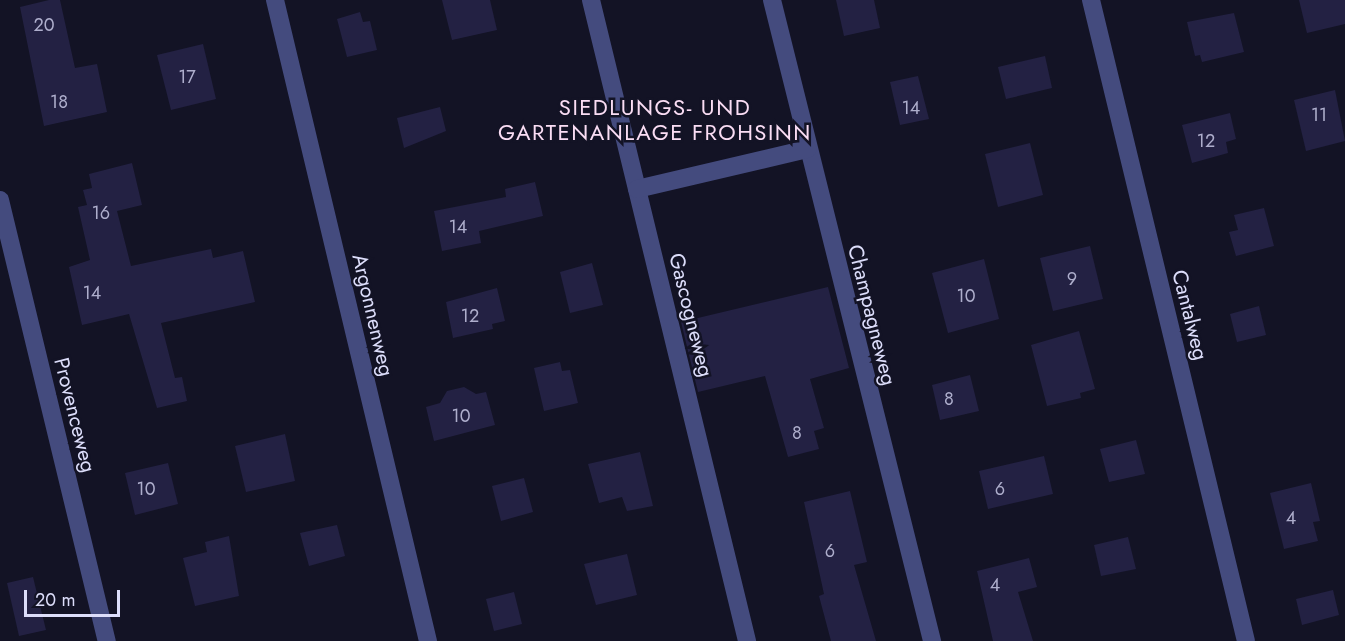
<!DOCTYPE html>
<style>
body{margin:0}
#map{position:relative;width:1345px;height:641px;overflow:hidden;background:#131325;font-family:Jost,sans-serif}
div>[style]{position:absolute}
.building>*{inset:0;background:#232143}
.minor>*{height:18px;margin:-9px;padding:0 9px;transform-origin:9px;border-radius:9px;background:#444b7e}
span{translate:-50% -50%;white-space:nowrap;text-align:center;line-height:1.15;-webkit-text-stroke:5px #131325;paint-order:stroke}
.number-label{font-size:18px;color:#aeaecc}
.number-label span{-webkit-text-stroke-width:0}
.street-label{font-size:21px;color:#dcddfa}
.neighbourhood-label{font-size:22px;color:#faddf4;letter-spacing:1.5px}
.scale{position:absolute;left:24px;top:590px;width:96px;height:27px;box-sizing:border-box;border:3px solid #dcddfa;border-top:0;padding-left:8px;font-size:18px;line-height:21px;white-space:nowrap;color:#dcddfa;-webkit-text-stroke:4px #131325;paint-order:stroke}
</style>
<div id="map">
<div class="building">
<i style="clip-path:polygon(49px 0,60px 0,75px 68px,97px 64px,107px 112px,44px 126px,20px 7px)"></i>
<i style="clip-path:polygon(442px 0,490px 0,497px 30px,452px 40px)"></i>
<i style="clip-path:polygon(836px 0,874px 0,880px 28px,844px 36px)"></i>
<i style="clip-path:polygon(1299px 0,1345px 0,1345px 24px,1307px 33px)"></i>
<i style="clip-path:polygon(360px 12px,363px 22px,370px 21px,377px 50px,347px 57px,337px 19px)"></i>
<i style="clip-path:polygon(1234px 13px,1244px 52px,1202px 62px,1200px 55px,1195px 56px,1187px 22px)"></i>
<i style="clip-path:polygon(203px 44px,216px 99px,171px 110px,157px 55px)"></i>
<i style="clip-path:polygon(1045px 56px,1052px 88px,1006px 99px,998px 67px)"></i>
<i style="clip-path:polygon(918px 76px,929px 119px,900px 125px,890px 82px)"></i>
<i style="clip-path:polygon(1335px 90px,1345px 141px,1306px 151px,1294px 100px)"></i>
<i style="clip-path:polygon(440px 107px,446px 131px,404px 148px,397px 118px)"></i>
<i style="clip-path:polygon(1230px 113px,1236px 139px,1226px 142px,1228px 153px,1192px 163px,1182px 125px)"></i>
<i style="clip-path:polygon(1030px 143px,1043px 195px,998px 207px,985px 154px)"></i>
<i style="clip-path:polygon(132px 163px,142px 205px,117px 211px,131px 266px,211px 249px,213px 258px,243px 251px,255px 302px,161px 323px,175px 378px,182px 377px,187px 401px,157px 408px,129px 314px,82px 325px,69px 267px,90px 260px,78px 207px,87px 205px,83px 190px,92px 188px,89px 174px)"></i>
<i style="clip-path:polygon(535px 182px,543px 216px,479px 231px,481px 243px,442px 251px,434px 211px,506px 197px,505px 189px)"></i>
<i style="clip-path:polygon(1264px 208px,1274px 246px,1236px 256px,1229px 232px,1238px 230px,1234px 215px)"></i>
<i style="clip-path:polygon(1090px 246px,1103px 299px,1053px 311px,1040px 258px)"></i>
<i style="clip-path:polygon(984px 259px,999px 319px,948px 333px,932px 273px)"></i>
<i style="clip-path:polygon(592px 263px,603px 305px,570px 313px,560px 272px)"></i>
<i style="clip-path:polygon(828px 287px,849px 368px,810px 379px,824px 428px,814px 431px,819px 449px,788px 457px,765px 376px,698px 392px,681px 322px)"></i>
<i style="clip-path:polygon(497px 288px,505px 321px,492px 324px,493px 329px,453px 338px,446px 302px)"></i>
<i style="clip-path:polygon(1259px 306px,1266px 335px,1237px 342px,1230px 314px)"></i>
<i style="clip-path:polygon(1079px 331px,1095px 389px,1080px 393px,1081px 398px,1047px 406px,1031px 345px)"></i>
<i style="clip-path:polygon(560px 362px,562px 371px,570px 370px,578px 403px,544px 411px,534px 368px)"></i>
<i style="clip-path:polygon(970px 375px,979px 411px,940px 420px,932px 385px)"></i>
<i style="clip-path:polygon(464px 387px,476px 394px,486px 392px,495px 425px,434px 441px,426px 407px,440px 403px,447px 391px)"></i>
<i style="clip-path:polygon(285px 434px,295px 481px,246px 492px,235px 446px)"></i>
<i style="clip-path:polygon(1136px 440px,1145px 474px,1109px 482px,1100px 449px)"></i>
<i style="clip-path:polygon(640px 452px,653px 506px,627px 511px,622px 497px,599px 503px,588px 464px)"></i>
<i style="clip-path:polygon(1044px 456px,1053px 494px,988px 509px,979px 471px)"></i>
<i style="clip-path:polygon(168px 463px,178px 504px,135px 515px,125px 473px)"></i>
<i style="clip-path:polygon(524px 478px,533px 512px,501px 521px,492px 486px)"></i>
<i style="clip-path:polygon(1311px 483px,1320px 521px,1313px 522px,1318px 541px,1284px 549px,1270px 493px)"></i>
<i style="clip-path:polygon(850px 491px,867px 562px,854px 565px,876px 641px,831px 641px,819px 596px,824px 594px,804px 502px)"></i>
<i style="clip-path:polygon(337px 525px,345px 556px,309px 566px,300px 533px)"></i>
<i style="clip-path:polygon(229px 536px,239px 596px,195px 606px,183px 558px,207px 552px,205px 542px)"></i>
<i style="clip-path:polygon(1128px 537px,1136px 569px,1101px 576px,1094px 545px)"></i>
<i style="clip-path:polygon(627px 554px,637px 595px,596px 605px,584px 564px)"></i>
<i style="clip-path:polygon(1029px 558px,1037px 587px,1018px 592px,1033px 641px,993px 641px,977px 571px)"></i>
<i style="clip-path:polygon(33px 577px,46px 630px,19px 636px,7px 583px)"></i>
<i style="clip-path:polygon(1333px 590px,1339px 615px,1302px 625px,1296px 599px)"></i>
<i style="clip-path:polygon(514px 592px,522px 624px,494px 631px,486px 599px)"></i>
</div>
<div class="minor">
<i style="left:275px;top:0;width:659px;rotate:76.58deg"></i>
<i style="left:591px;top:0;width:660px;rotate:76.32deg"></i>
<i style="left:772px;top:0;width:661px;rotate:75.98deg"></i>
<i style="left:1091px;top:0;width:659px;rotate:76.41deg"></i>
<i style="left:637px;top:189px;width:175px;rotate:-13.2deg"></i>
<i style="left:0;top:200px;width:454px;rotate:76.4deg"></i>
</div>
<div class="number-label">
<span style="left:44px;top:25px">20</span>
<span style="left:187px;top:77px">17</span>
<span style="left:59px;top:102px">18</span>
<span style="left:911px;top:108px">14</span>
<span style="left:1319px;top:115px">11</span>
<span style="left:1206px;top:141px">12</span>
<span style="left:101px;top:213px">16</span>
<span style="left:458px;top:227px">14</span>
<span style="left:1072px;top:279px">9</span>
<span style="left:92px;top:293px">14</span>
<span style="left:966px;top:296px">10</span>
<span style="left:470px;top:316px">12</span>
<span style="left:949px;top:399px">8</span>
<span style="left:461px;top:416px">10</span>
<span style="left:797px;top:433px">8</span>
<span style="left:146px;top:489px">10</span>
<span style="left:1000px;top:489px">6</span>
<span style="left:1291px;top:518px">4</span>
<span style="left:830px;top:551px">6</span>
<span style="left:995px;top:585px">4</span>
</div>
<div class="street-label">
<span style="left:373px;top:315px;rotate:77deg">Argonnenweg</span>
<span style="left:691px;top:315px;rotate:76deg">Gascogneweg</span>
<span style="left:872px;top:315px;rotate:76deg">Champagneweg</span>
<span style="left:1190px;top:315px;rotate:76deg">Cantalweg</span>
<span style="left:75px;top:415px;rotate:76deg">Provenceweg</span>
</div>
<div class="neighbourhood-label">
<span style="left:655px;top:120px">SIEDLUNGS- UND<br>GARTENANLAGE FROHSINN</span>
</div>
<div class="scale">20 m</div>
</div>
